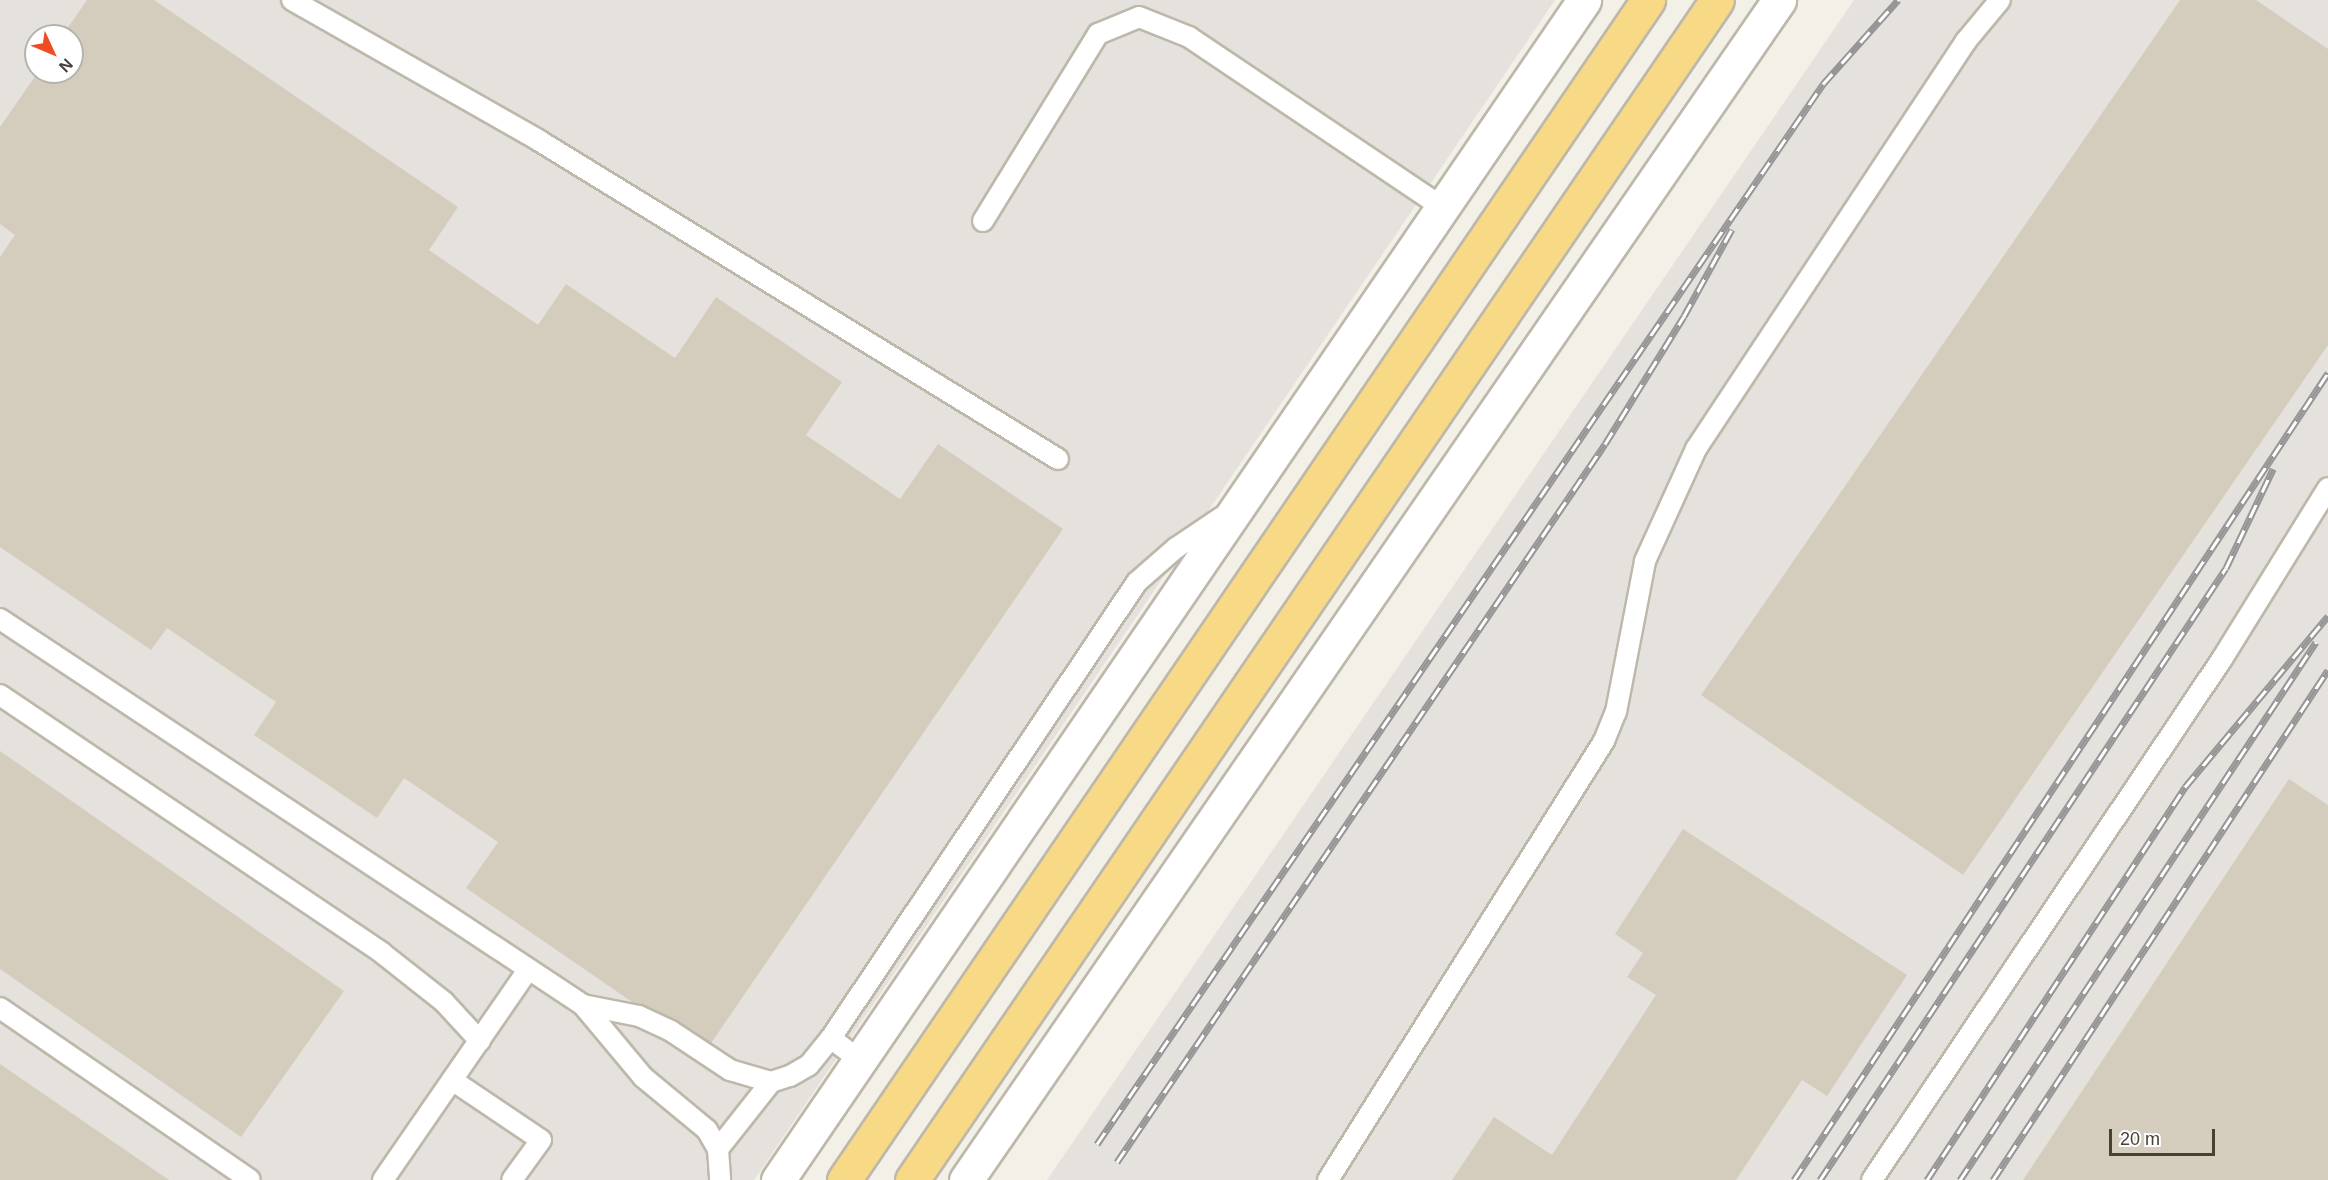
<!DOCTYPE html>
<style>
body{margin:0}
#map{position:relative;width:2328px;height:1180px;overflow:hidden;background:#f3f0e8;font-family:Arial,sans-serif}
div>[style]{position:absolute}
.industrial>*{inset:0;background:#e5e2dd}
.building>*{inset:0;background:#d4cdbe}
.roads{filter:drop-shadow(2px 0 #beb8ab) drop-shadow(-2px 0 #beb8ab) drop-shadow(0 2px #beb8ab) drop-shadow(0 -2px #beb8ab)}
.service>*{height:20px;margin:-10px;padding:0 10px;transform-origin:10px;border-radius:10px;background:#fff}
.tertiary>*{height:33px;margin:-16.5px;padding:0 16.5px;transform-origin:16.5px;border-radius:16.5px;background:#fff}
.trunk>*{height:33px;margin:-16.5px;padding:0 16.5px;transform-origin:16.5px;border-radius:16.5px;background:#f8da86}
.rail>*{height:7px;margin-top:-3.5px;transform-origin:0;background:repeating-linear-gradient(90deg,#fff 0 14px,#969696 0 28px);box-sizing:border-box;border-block:2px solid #969696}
span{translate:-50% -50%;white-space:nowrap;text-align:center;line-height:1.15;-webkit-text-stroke:4.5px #fff;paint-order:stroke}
.north{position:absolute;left:24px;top:24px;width:60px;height:60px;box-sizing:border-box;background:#fff;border:2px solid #b5b3af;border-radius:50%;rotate:134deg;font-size:16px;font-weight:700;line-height:24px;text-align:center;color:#464137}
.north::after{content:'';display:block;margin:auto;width:21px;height:27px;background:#ee4d24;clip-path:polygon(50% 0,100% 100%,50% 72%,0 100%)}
.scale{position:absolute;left:2109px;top:1129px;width:106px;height:27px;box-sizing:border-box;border:3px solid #464137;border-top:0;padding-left:8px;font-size:18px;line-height:21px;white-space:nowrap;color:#464137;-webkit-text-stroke:4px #fff;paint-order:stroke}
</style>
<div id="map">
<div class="industrial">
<i style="clip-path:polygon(evenodd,0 0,1555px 0,754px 1180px,0 1180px,0 0,36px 36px,72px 36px,72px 72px,36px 72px,36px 36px)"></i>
<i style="clip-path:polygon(1854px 0,2328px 0,2328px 1180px,1047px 1180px)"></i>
</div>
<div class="building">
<i style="clip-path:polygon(87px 0,154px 0,458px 207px,429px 250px,538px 325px,566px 284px,675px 358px,716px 297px,842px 382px,806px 435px,900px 499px,938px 444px,1063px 529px,705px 1052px,466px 888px,498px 842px,404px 778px,377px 818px,254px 735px,276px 702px,167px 628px,151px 650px,0 547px,0 257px,15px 235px,0 224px,0 127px,38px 72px,72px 72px,72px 36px,62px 36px)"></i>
<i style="clip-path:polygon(2180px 0,2256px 0,2328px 49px,2328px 345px,1963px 875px,1701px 695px)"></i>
<i style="clip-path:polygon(0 751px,344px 991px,241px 1137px,0 969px)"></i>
<i style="clip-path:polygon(2289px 779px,2328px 805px,2328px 1180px,2023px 1180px)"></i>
<i style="clip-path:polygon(1683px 829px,1907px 975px,1827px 1096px,1802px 1080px,1736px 1180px,1452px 1180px,1494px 1117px,1552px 1155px,1656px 995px,1627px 977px,1643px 953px,1615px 934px)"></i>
<i style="clip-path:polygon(0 1064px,169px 1180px,0 1180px)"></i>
</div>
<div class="roads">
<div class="service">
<i style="left:292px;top:0;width:283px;rotate:29.6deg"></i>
<i style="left:538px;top:140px;width:610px;rotate:31.53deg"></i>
<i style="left:983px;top:221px;width:220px;rotate:-58.4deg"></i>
<i style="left:1098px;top:34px;width:44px;rotate:-22.5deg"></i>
<i style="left:1139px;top:17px;width:54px;rotate:21.8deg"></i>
<i style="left:1189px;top:37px;width:305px;rotate:33.9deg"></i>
<i style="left:0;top:619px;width:699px;rotate:33.51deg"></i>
<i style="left:583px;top:1005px;width:94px;rotate:50.2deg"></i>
<i style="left:643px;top:1077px;width:83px;rotate:39.6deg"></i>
<i style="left:707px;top:1130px;width:22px;rotate:60deg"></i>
<i style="left:718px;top:1149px;width:31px;rotate:86deg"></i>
<i style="left:0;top:695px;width:461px;rotate:34deg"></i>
<i style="left:382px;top:953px;width:79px;rotate:38.3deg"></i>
<i style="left:444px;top:1002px;width:53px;rotate:47.3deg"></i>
<i style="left:583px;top:1005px;width:57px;rotate:11.1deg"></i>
<i style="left:639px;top:1016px;width:35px;rotate:25deg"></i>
<i style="left:671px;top:1031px;width:71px;rotate:33.5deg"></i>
<i style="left:730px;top:1070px;width:43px;rotate:16.3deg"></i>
<i style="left:771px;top:1082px;width:20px;rotate:-18deg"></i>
<i style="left:790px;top:1076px;width:22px;rotate:-30deg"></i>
<i style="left:809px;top:1065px;width:35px;rotate:-51deg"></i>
<i style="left:0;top:1008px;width:303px;rotate:34.5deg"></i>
<i style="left:861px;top:1061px;width:38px;rotate:-143deg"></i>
<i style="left:831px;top:1038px;width:549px;rotate:-56.14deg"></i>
<i style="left:1137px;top:582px;width:52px;rotate:-41.1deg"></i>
<i style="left:1176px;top:548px;width:55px;rotate:-34deg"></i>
<i style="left:452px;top:1080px;width:107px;rotate:34deg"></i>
<i style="left:541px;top:1140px;width:49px;rotate:125.9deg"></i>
<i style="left:718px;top:1149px;width:85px;rotate:-51.7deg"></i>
<i style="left:383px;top:1180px;width:254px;rotate:-55.4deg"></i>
<i style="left:1328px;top:1180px;width:519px;rotate:-57.84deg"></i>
<i style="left:1604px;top:741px;width:31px;rotate:-68deg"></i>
<i style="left:1616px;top:712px;width:154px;rotate:-79.1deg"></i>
<i style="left:1645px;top:561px;width:123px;rotate:-65.5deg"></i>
<i style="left:1696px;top:449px;width:489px;rotate:-56.5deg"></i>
<i style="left:1966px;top:41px;width:53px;rotate:-50.3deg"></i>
<i style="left:1872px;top:1180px;width:628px;rotate:-56.11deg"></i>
<i style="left:2222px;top:659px;width:201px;rotate:-58.2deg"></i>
</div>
<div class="tertiary">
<i style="left:778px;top:1180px;width:1429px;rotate:-55.66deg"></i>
<i style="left:966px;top:1180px;width:1433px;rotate:-55.43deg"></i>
</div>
<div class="trunk">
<i style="left:844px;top:1180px;width:1428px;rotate:-55.73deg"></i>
<i style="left:912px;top:1180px;width:1428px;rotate:-55.7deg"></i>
</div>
</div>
<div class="rail">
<i style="left:1097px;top:1144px;width:1285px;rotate:-55.59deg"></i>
<i style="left:1823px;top:84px;width:113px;rotate:-48.2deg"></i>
<i style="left:1117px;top:1162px;width:868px;rotate:-55.8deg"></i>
<i style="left:1605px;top:444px;width:150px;rotate:-58.3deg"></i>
<i style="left:1684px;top:316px;width:99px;rotate:-61.1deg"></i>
<i style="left:1794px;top:1180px;width:968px;rotate:-56.51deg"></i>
<i style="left:1820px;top:1180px;width:734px;rotate:-56.44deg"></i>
<i style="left:2226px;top:568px;width:110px;rotate:-64.6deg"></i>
<i style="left:1927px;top:1180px;width:470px;rotate:-56.7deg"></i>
<i style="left:2185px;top:787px;width:223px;rotate:-50.1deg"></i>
<i style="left:1960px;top:1180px;width:645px;rotate:-56.51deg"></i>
<i style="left:1993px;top:1180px;width:610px;rotate:-56.7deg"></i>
</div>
<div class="north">N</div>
<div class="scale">20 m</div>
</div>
